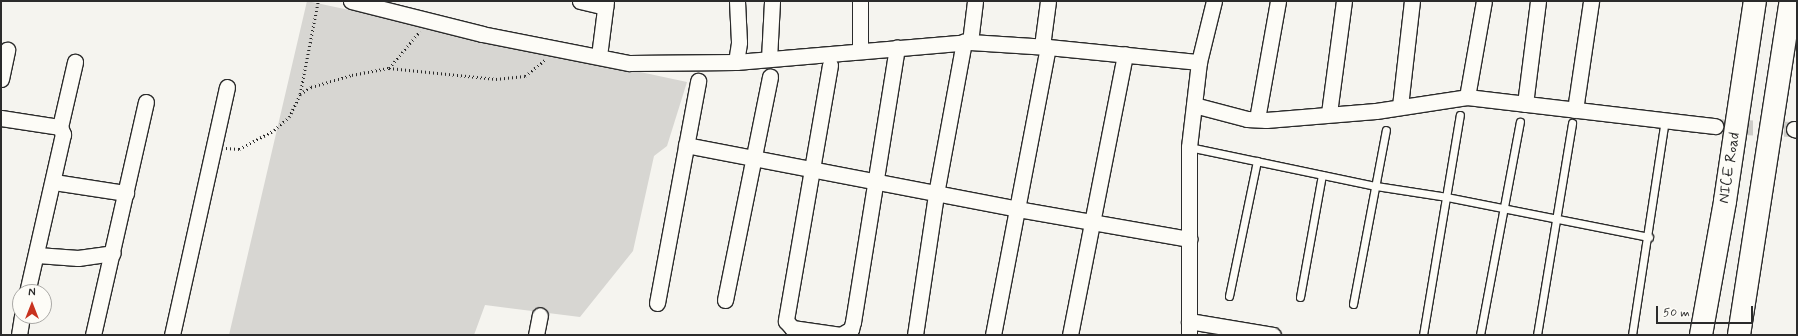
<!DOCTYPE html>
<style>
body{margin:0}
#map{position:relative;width:1798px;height:336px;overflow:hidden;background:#f5f4ef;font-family:Mynerve,sans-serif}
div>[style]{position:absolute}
.green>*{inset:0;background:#d7d6d2}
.street-tunnel>*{height:15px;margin-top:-7.5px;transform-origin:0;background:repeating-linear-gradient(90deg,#cdccc8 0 15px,transparent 0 23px)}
.path>*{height:2.5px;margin-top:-1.25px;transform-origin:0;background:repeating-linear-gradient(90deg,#2b2b2b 0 1px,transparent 0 4px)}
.roads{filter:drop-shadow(1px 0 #2b2b2b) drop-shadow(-1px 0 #2b2b2b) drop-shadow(0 1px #2b2b2b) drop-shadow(0 -1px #2b2b2b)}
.lane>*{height:7px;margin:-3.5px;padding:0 3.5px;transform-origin:3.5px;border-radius:3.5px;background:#fdfcf7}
.street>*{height:15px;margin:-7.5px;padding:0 7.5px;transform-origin:7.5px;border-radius:7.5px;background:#fdfcf7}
.highway>*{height:22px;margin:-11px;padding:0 11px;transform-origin:11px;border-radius:11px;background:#fdfcf7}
span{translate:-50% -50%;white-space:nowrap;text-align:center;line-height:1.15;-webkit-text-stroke:3px #fdfcf7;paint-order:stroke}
.street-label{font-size:15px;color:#2b2b2b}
.frame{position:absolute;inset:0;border:2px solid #2b2b2b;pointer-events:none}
.north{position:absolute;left:12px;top:284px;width:40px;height:40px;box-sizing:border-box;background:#fdfcf7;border:1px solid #a9a8a5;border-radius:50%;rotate:0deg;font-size:11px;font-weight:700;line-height:16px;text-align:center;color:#2b2b2b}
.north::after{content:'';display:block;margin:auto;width:14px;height:18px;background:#c8321e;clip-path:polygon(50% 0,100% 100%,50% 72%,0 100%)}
.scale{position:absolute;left:1656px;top:306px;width:97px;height:18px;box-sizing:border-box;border:2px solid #2b2b2b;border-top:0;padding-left:5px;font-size:12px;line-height:14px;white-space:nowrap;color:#2b2b2b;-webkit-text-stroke:3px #fdfcf7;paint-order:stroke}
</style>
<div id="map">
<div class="green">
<i style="clip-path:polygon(307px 1px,687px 82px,667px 146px,654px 156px,633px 251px,580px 317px,485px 305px,474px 335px,229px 335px)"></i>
</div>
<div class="street-tunnel">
<i style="left:1715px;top:126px;width:79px;rotate:2.2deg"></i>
</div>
<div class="path">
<i style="left:389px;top:68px;width:108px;rotate:5.9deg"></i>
<i style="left:496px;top:79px;width:29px;rotate:-6deg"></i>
<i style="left:525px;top:76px;width:26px;rotate:-39deg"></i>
<i style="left:300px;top:94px;width:95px;rotate:-79deg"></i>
<i style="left:226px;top:148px;width:13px;rotate:4deg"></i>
<i style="left:239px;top:149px;width:40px;rotate:-28deg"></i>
<i style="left:274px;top:130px;width:20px;rotate:-41deg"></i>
<i style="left:289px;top:117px;width:25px;rotate:-64deg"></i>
<i style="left:300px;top:94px;width:13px;rotate:-32deg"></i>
<i style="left:311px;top:87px;width:43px;rotate:-16.3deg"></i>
<i style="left:352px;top:75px;width:38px;rotate:-11deg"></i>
<i style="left:389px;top:68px;width:48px;rotate:-50deg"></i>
</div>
<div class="roads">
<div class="lane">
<i style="left:1189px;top:147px;width:191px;rotate:11.8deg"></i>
<i style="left:1376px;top:186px;width:72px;rotate:8.8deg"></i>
<i style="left:1447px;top:197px;width:206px;rotate:11.2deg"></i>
<i style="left:1229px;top:296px;width:138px;rotate:-78.3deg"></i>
<i style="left:1300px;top:297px;width:124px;rotate:-79.8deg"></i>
<i style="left:1353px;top:304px;width:177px;rotate:-79.3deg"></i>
<i style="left:1423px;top:335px;width:223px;rotate:-80.5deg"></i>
<i style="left:1480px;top:335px;width:217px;rotate:-79.4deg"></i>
<i style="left:1537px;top:335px;width:215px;rotate:-80.6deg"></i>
<i style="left:1632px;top:335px;width:218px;rotate:-81.3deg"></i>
</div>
<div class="street">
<i style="left:351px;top:1px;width:135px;rotate:14.1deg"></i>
<i style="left:482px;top:34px;width:150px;rotate:11.2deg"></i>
<i style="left:629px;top:63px;width:107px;rotate:-0.5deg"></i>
<i style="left:736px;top:62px;width:235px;rotate:-4.9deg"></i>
<i style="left:970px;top:42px;width:78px;rotate:3.7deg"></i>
<i style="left:580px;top:1px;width:26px;rotate:13deg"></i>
<i style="left:970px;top:42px;width:41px;rotate:-83deg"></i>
<i style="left:1042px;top:46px;width:45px;rotate:-82.4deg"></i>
<i style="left:860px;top:51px;width:50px;rotate:-90deg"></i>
<i style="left:599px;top:56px;width:55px;rotate:-82.7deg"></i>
<i style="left:769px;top:59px;width:58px;rotate:-87deg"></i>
<i style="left:736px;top:62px;width:20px;rotate:-81deg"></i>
<i style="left:739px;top:42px;width:41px;rotate:-92.8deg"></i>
<i style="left:830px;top:65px;width:260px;rotate:99.8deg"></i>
<i style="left:786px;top:321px;width:9px;rotate:49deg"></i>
<i style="left:792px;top:328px;width:49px;rotate:8.1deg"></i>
<i style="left:841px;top:335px;width:12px;rotate:-31deg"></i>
<i style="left:851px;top:329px;width:7px;rotate:-74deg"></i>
<i style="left:853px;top:322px;width:278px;rotate:-80.9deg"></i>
<i style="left:1px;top:79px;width:30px;rotate:-78deg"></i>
<i style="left:1467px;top:97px;width:97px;rotate:-80deg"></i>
<i style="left:1525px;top:104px;width:104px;rotate:-82.8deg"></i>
<i style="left:1194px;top:105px;width:55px;rotate:14.8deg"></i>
<i style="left:1247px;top:119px;width:19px;rotate:3deg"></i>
<i style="left:1266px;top:120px;width:110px;rotate:-4.7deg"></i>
<i style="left:1376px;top:111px;width:92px;rotate:-8.7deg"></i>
<i style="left:1467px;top:97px;width:250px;rotate:6.7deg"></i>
<i style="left:1400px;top:106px;width:106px;rotate:-83.5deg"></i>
<i style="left:1575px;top:110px;width:110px;rotate:-81.6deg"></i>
<i style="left:1329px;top:113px;width:113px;rotate:-82.4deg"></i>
<i style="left:1px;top:118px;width:60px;rotate:8.7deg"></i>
<i style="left:60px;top:127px;width:8px;rotate:67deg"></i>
<i style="left:63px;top:134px;width:162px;rotate:102.8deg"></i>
<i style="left:1257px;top:119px;width:120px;rotate:-79.9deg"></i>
<i style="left:60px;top:127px;width:67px;rotate:-77deg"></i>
<i style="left:1794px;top:129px;width:3px;rotate:18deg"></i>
<i style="left:686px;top:145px;width:337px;rotate:10.9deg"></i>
<i style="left:1017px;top:209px;width:175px;rotate:9.9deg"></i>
<i style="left:54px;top:182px;width:73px;rotate:8.7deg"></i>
<i style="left:37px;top:255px;width:41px;rotate:4.2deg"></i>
<i style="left:78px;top:258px;width:35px;rotate:-8deg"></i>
<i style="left:725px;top:300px;width:228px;rotate:-78.6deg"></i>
<i style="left:657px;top:303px;width:226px;rotate:-79.5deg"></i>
<i style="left:1189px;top:321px;width:85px;rotate:9.5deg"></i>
<i style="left:19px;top:335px;width:19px;rotate:-81deg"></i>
<i style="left:93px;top:335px;width:239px;rotate:-77.2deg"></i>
<i style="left:172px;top:335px;width:254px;rotate:-77.5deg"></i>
<i style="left:536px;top:335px;width:20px;rotate:-79deg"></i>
<i style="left:915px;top:335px;width:143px;rotate:-81.5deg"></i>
<i style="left:936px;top:194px;width:155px;rotate:-79.6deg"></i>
<i style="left:993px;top:335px;width:293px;rotate:-79.2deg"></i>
<i style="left:1048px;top:47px;width:152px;rotate:5.7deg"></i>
<i style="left:1199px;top:62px;width:63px;rotate:-76.2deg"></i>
<i style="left:1070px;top:335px;width:286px;rotate:-78.9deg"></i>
<i style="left:1189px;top:335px;width:188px;rotate:-90deg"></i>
<i style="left:1189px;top:147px;width:86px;rotate:-83.3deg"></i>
</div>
<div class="highway">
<i style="left:1701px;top:335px;width:136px;rotate:-79.8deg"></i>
<i style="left:1725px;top:201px;width:202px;rotate:-81.5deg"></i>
<i style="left:1739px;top:335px;width:338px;rotate:-81.2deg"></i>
</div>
</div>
<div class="street-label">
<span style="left:1730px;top:168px;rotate:-81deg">NICE Road</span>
</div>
<div class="frame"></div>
<div class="north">N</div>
<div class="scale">50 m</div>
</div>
